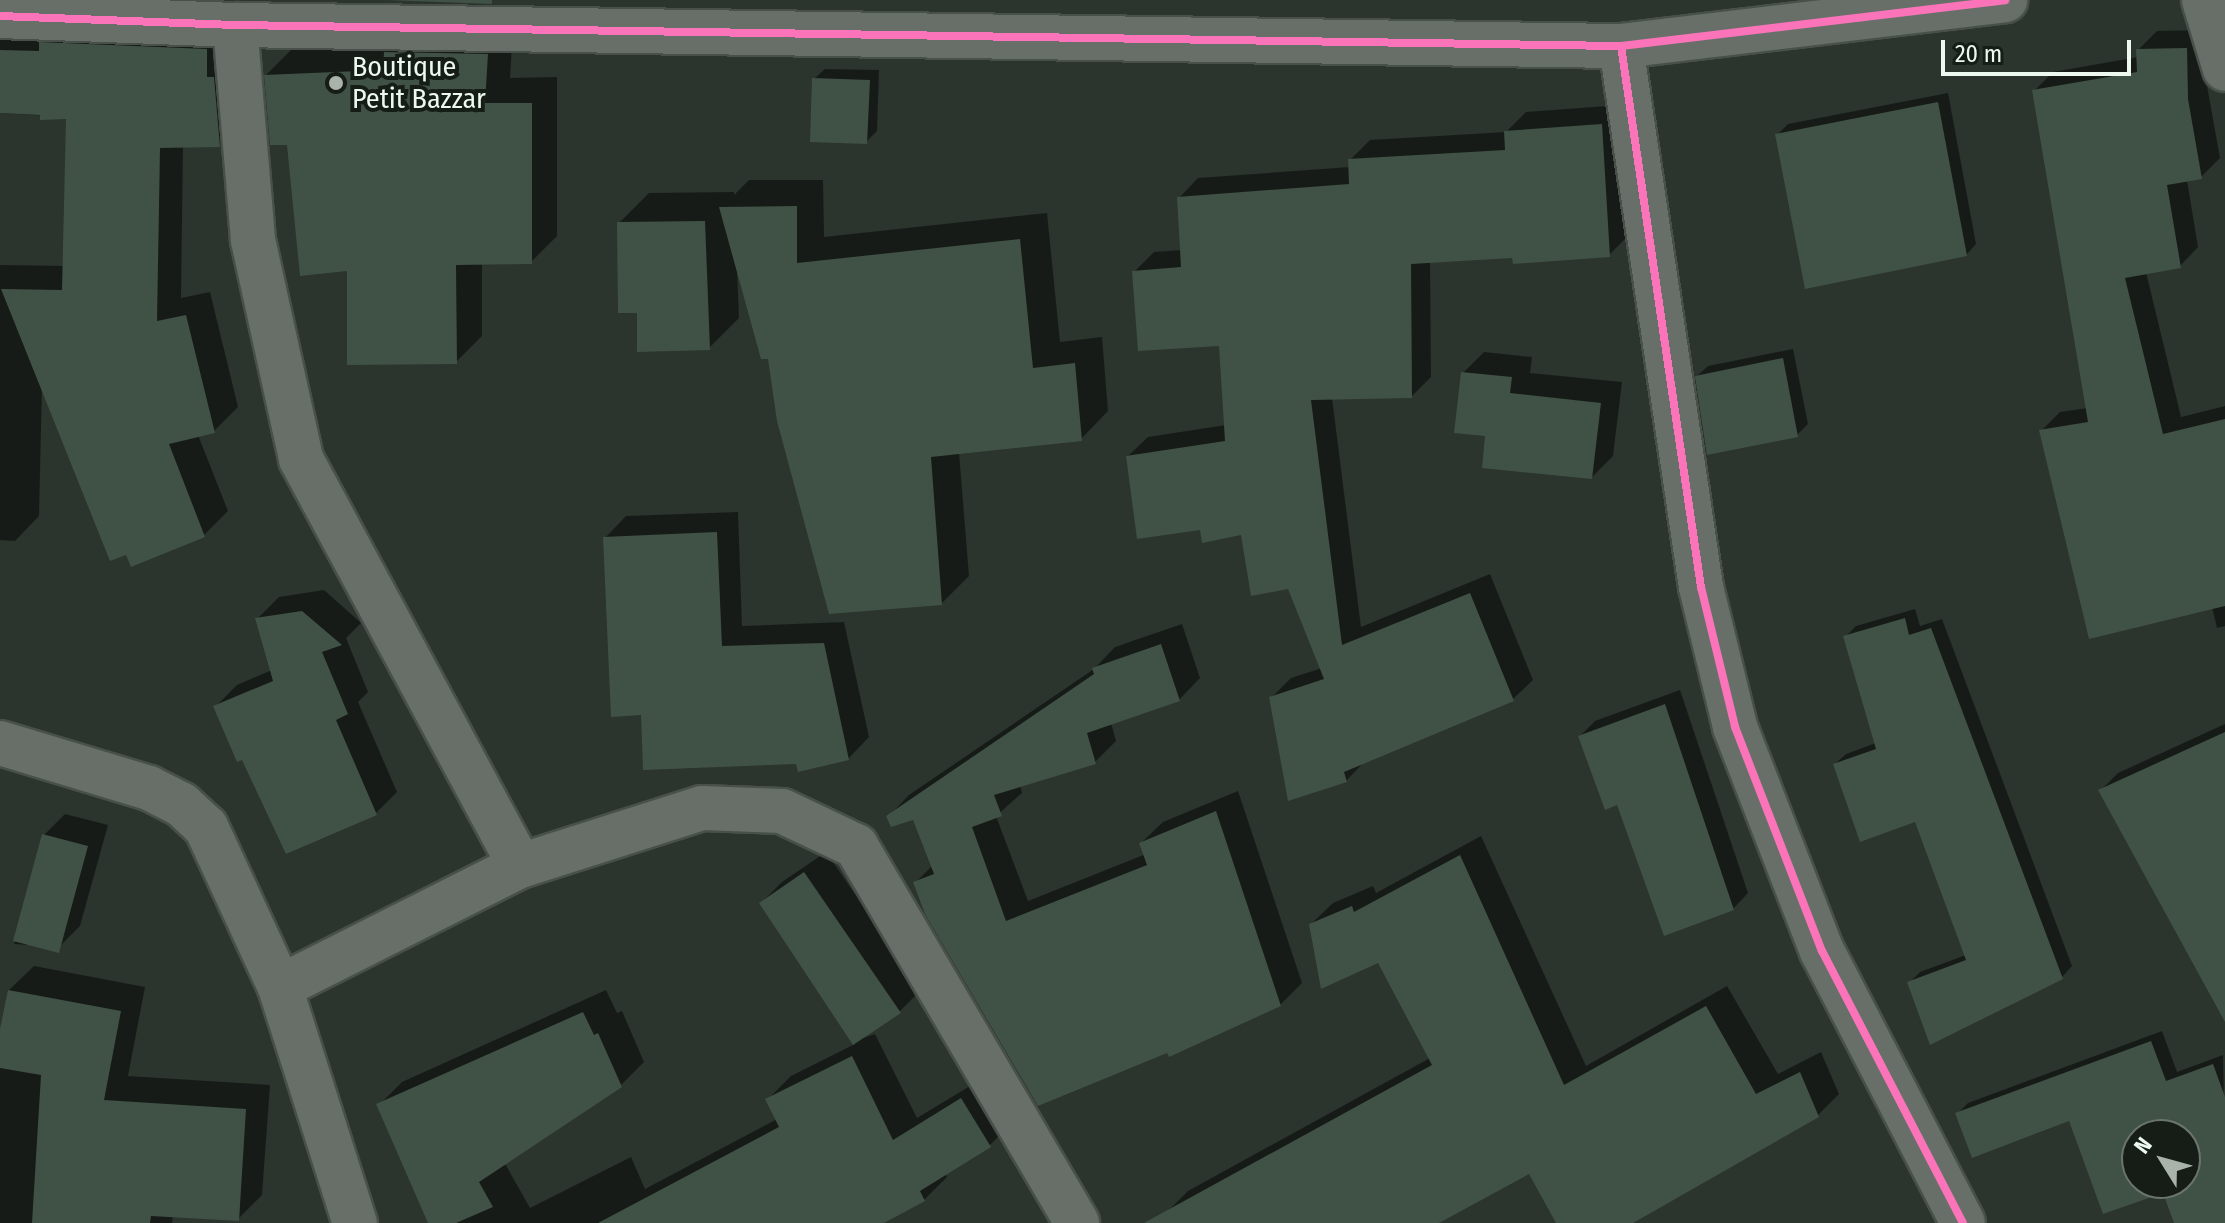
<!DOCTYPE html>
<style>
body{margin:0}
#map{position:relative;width:2225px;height:1223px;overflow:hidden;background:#2b342d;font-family:"Fira Sans Condensed",sans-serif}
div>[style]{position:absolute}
.shadow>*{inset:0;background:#0007}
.building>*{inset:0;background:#405245}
.roads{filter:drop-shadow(2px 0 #485049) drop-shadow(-2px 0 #485049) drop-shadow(0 2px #485049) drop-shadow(0 -2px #485049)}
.minor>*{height:44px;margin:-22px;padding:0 22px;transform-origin:22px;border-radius:22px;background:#676f68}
.cycleway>*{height:8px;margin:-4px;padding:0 4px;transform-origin:4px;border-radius:4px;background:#fb73b8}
.dots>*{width:22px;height:22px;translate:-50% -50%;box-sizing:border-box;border:4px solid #161d17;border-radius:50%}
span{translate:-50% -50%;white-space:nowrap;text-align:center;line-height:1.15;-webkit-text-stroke:8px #161d17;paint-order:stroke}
.poi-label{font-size:28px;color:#edf8ee}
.left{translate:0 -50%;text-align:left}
.north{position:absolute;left:2121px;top:1119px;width:80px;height:80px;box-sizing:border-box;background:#161d17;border:2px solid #6c756d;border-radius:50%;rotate:307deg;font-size:22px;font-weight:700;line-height:32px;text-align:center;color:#edf8ee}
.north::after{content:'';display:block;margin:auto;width:28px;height:36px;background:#a9b3aa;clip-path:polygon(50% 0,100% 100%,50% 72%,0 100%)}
.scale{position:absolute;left:1941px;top:40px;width:190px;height:36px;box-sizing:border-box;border:4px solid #edf8ee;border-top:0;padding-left:10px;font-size:24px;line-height:28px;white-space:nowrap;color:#edf8ee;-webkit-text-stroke:6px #161d17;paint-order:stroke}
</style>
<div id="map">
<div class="shadow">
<i style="clip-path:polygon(0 17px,230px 25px,243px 120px,219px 145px,183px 145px,181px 298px,210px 292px,238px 407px,214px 431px,198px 435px,228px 511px,204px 535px,127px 552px,42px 386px,39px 516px,15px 541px,0 540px,0 265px,65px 266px,68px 117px,0 113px)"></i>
<i style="clip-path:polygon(513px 29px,510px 78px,557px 77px,557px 236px,531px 262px,482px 263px,482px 336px,456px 362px,349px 269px,289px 143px,266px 75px,292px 49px,393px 46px)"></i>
<i style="clip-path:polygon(2205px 30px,2206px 80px,2220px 158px,2201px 177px,2187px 180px,2198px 247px,2180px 266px,2146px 272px,2181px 417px,2225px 406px,2225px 626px,2217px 628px,2212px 607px,2041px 431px,2060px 412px,2088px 408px,2034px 91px,2053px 72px,2138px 57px,2138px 50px,2157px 31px)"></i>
<i style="clip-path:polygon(825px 69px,879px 70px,877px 131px,866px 142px,814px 79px)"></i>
<i style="clip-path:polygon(1948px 93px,1976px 244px,1966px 255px,1777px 135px,1788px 124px)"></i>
<i style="clip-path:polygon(1621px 105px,1629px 235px,1609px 255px,1514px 255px,1430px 261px,1431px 377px,1412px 396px,1332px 398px,1361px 627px,1490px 574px,1533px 680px,1513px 699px,1365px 761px,1346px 781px,1271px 698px,1291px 678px,1322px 668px,1289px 586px,1242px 533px,1201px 528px,1128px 456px,1148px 437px,1226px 425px,1221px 344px,1134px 272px,1154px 252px,1182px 250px,1179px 198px,1198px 178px,1350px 167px,1350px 160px,1370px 140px,1506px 132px,1526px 112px)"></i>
<i style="clip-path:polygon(749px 180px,823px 180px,824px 237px,1047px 213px,1060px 342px,1102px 337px,1108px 411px,1081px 439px,959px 452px,969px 576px,942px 603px,737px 270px,739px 318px,709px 348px,639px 311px,619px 223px,649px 193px,734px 192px,734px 195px)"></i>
<i style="clip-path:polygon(1793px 349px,1808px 424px,1797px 435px,1697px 376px,1708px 366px)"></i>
<i style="clip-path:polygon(1484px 352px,1532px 357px,1530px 373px,1622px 382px,1613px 456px,1592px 477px,1487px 434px,1463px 373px)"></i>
<i style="clip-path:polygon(738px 512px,742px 626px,844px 622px,869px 737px,848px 759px,798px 762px,605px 538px,626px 516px)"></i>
<i style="clip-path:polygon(324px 590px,361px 623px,346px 638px,368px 692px,358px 702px,397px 792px,376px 813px,216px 706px,237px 685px,272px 670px,258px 618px,279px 597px)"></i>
<i style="clip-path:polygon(1915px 609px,1920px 626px,1942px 619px,2072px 966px,2062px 977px,1909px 983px,1920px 972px,1966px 955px,1916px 819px,1835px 764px,1846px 754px,1876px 743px,1845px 637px,1856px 626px)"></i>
<i style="clip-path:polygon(1182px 624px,1200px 678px,1179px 700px,1111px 723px,1116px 741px,1095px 762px,1020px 785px,1022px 793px,996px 816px,1028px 901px,1146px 854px,1141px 843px,1163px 822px,1238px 791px,1302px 983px,1280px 1005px,1168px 1050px,915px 883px,932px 866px,914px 818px,888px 817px,909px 795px,1094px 669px,1115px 647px)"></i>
<i style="clip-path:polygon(1680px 690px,1748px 893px,1733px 909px,1618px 803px,1580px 736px,1595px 721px)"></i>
<i style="clip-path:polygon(2225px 724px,2225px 1018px,2101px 790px,2118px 773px)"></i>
<i style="clip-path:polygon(65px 814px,108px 825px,80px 926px,59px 947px,14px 944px,44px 835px)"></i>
<i style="clip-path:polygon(1481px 836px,1586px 1066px,1727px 986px,1778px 1074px,1821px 1052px,1839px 1094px,1818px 1115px,1629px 1223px,1558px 1223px,1530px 1171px,1434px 1223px,1173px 1223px,1167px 1212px,1188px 1191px,1430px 1058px,1379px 960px,1311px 924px,1333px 903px,1373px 886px,1376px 893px)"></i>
<i style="clip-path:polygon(826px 852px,921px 990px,900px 1011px,857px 1040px,875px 1034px,917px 1118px,985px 1077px,1013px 1122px,989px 1146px,945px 1173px,947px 1177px,924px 1200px,879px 1223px,430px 1223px,379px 1105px,402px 1082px,606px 990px,617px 1013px,622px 1011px,644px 1062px,621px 1085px,504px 1162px,530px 1208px,631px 1157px,645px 1189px,777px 1119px,767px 1100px,791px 1076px,855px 1044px,761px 903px,782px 882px)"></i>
<i style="clip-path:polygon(34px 966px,145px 987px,128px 1076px,270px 1085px,262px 1195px,238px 1219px,173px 1215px,172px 1223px,0 1223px,0 1039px,9px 990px)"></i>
<i style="clip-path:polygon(2162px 1031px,2177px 1072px,2223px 1055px,2225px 1168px,2185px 1182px,2185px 1135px,2137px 1135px,2137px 1183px,2183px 1183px,2105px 1212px,2070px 1119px,1957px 1114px,1968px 1103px)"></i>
</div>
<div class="building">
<i style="clip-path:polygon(386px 0,492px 0,492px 4px)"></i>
<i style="clip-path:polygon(39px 42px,207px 49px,207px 77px,214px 77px,220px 147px,160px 148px,157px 321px,186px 315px,215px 433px,169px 444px,205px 537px,131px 567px,126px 555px,110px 561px,1px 289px,62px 290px,66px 119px,40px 120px,40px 115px,0 113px,0 50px,39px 51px)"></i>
<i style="clip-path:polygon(2187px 48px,2188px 99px,2202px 179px,2167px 185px,2181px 268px,2125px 278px,2163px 434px,2225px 419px,2225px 606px,2089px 639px,2039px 430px,2088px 422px,2032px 90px,2137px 72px,2136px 49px)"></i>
<i style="clip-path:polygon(384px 52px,488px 54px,485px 103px,532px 103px,532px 264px,456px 265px,457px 364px,347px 365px,347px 271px,300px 276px,287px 145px,270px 145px,264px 75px,383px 70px)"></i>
<i style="clip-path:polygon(812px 78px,870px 80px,867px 144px,810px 142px)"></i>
<i style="clip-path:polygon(1938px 102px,1967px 256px,1805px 289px,1775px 134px)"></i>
<i style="clip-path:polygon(1602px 124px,1610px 257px,1513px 264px,1512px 258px,1411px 264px,1412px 398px,1311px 400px,1342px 645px,1470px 593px,1514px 701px,1344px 772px,1347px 782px,1288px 801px,1269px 697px,1324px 679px,1288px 589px,1251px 596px,1241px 535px,1202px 543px,1200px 530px,1137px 539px,1126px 456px,1225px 441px,1219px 346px,1138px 351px,1132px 271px,1181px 267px,1177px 197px,1349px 184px,1348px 159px,1505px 150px,1504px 131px)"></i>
<i style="clip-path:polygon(797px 206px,797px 263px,1020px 239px,1033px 368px,1075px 363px,1082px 441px,931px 457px,942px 605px,829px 614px,777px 421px,768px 359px,761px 359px,719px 207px)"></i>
<i style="clip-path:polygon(705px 221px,710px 350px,637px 352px,637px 313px,618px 313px,617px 222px)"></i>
<i style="clip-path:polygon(1783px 358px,1798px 437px,1707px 455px,1695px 376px)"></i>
<i style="clip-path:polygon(1461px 372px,1512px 377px,1510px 393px,1601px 403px,1592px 479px,1482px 468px,1485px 436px,1454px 433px)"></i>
<i style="clip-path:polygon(717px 532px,722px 646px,824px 643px,849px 760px,798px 772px,796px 764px,643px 770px,641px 715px,611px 717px,603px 537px)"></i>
<i style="clip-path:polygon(302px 611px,342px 645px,322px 652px,348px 714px,336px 720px,377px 815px,286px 854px,242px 760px,237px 762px,213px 706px,273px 681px,255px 618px)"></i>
<i style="clip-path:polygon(1905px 618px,1909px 635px,1931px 628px,2063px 979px,1930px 1045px,1907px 982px,1966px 960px,1915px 822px,1860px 842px,1833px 764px,1876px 749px,1843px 636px)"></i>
<i style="clip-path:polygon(1161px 644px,1180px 701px,1087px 733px,1096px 764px,994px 795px,1002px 816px,972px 827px,1006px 921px,1147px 865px,1139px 843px,1216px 811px,1281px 1006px,1169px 1057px,1167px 1053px,1038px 1106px,925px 914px,913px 882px,934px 874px,913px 820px,891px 827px,886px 816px,1094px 674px,1092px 668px)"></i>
<i style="clip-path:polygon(1665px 704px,1734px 910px,1664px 936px,1617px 805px,1605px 810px,1578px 736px)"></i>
<i style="clip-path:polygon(2225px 732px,2225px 1022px,2098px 790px)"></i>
<i style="clip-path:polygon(42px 834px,88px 846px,59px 953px,13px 941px)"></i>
<i style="clip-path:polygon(1460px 855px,1564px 1085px,1706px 1006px,1756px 1094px,1800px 1072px,1819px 1117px,1633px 1223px,1556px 1223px,1529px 1174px,1439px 1223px,1144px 1223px,1432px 1065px,1378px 963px,1321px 989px,1309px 924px,1352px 906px,1354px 912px)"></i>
<i style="clip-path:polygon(804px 872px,901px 1013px,853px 1045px,759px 903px)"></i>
<i style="clip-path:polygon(8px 990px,121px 1011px,104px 1100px,246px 1109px,239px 1221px,151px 1216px,150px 1223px,32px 1223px,41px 1075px,0 1068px,0 1029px)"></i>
<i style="clip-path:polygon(583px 1012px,594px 1035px,598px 1033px,622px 1087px,479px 1182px,493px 1207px,456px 1223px,428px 1223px,376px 1104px)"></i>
<i style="clip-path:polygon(evenodd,2151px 1041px,2166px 1081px,2213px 1064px,2225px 1097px,2225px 1223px,2174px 1223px,2163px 1193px,2103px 1214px,2069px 1121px,1972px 1158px,1955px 1113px,2151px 1041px,2137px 1135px,2185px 1135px,2185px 1183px,2137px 1183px,2137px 1135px)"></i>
<i style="clip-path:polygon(852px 1056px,893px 1140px,961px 1098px,991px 1147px,920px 1191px,925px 1201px,884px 1223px,598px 1223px,779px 1127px,765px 1099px)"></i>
</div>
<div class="roads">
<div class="minor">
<i style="left:2204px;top:0;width:72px;rotate:73.1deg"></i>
<i style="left:0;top:16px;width:235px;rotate:2.2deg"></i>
<i style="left:235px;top:25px;width:1386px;rotate:0.87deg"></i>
<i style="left:1621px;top:46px;width:387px;rotate:-6.8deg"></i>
<i style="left:235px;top:25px;width:216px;rotate:85.2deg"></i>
<i style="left:253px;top:240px;width:224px;rotate:77.6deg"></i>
<i style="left:301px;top:459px;width:462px;rotate:61.7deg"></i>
<i style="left:1621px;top:46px;width:547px;rotate:81.59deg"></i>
<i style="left:1701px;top:587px;width:144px;rotate:76.3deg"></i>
<i style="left:1735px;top:727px;width:240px;rotate:68.8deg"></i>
<i style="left:1822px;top:951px;width:306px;rotate:62.6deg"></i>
<i style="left:0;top:743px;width:156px;rotate:16.8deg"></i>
<i style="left:149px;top:788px;width:36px;rotate:27deg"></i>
<i style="left:181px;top:804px;width:34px;rotate:43deg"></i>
<i style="left:206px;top:827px;width:176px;rotate:65.2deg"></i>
<i style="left:280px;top:987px;width:248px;rotate:72.4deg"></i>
<i style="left:280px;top:987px;width:269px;rotate:-26.8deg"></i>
<i style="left:520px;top:866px;width:191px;rotate:-17.7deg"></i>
<i style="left:702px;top:808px;width:80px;rotate:2.1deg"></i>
<i style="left:782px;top:811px;width:82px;rotate:25.3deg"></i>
<i style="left:856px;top:846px;width:437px;rotate:59.6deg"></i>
</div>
</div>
<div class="cycleway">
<i style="left:0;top:16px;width:235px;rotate:2.2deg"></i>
<i style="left:235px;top:25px;width:1386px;rotate:0.87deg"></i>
<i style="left:1621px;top:46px;width:387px;rotate:-6.8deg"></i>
<i style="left:1621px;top:46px;width:547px;rotate:81.59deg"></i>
<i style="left:1701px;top:587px;width:144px;rotate:76.3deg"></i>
<i style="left:1735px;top:727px;width:240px;rotate:68.8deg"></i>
<i style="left:1822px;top:951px;width:306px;rotate:62.6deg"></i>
</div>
<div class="dots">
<i style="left:336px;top:83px;background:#a9b3aa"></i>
</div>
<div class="poi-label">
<span class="left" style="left:352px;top:83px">Boutique<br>Petit Bazzar</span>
</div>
<div class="north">N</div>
<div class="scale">20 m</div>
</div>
